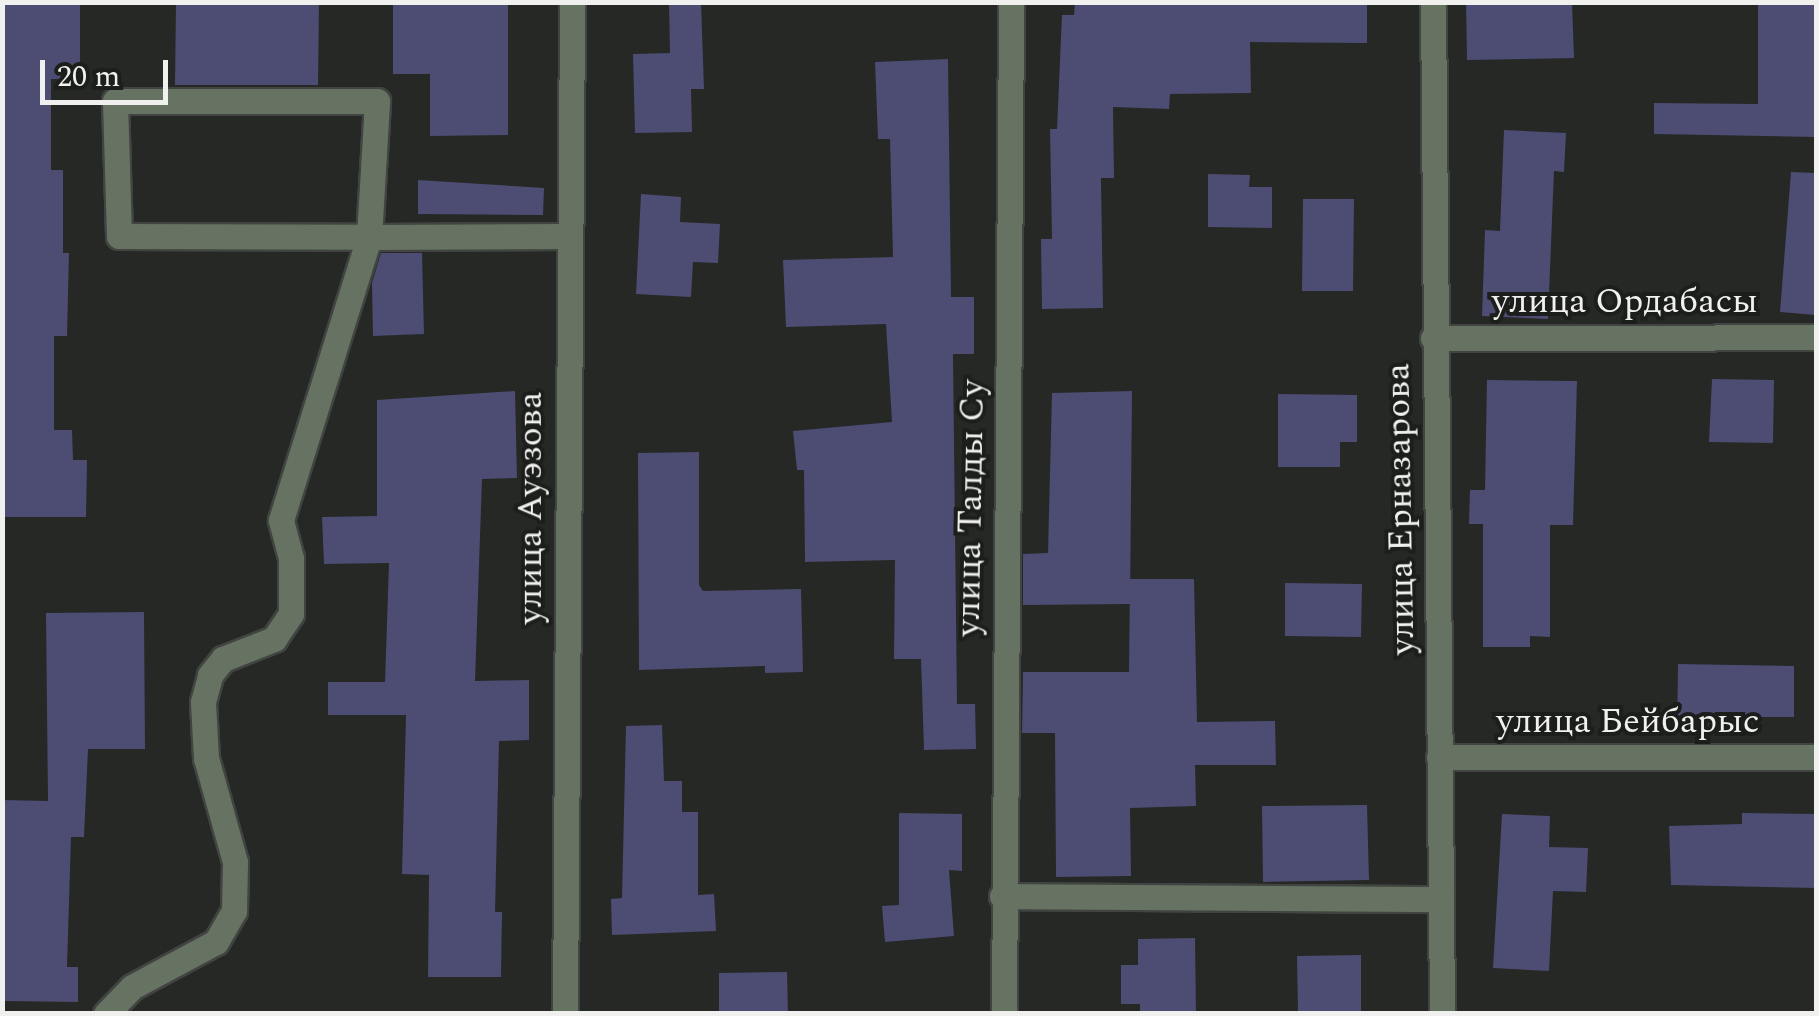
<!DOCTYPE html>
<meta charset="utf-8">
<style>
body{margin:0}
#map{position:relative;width:1819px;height:1016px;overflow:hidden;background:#252824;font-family:Spectral,serif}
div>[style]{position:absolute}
.building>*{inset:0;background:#4d4c73}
.roads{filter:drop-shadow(2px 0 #414440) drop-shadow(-2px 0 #414440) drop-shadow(0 2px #414440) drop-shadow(0 -2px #414440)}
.minor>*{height:25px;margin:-12.5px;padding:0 12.5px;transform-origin:12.5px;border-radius:12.5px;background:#667363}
span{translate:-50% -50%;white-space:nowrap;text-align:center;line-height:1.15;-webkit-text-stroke:8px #1c1e1b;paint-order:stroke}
.street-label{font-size:35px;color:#f0f1ef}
.frame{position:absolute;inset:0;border:5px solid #f0f1ef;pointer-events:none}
.scale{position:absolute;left:40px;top:60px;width:128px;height:45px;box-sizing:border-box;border:5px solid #f0f1ef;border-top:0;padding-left:12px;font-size:30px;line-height:35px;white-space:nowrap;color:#f0f1ef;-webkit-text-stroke:8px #1c1e1b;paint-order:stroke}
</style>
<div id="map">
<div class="building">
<i style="clip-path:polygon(2px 2px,80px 2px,80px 79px,51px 79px,51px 170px,63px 170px,63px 253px,69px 253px,67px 336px,54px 336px,54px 430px,72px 430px,73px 460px,87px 460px,86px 517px,2px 517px)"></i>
<i style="clip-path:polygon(176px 2px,319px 2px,318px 85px,175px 85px)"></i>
<i style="clip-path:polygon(393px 2px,508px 2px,508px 135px,430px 136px,430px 74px,393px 74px)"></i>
<i style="clip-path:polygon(669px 2px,701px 2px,704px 89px,691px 89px,692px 132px,635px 133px,633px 54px,670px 53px)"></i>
<i style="clip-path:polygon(1075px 2px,1367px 2px,1367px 43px,1250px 42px,1251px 93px,1170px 94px,1169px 109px,1113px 107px,1114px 178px,1101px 178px,1103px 308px,1042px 309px,1041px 239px,1052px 239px,1050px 129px,1057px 129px,1062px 15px,1074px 15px)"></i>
<i style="clip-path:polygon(1466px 2px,1572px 2px,1574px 58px,1467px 60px)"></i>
<i style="clip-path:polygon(1758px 2px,1815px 2px,1815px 137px,1654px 134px,1654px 103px,1758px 104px)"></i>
<i style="clip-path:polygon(948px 59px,951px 297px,974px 297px,974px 354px,953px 354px,957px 704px,975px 704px,976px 749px,924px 750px,921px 659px,894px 659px,895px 560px,805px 562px,804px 470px,797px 470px,793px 431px,892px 422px,886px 324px,786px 327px,783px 260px,893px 257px,890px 139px,878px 139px,875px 62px)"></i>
<i style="clip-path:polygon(1504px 130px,1566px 133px,1564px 172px,1554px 171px,1548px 319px,1482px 316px,1485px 230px,1500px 231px)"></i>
<i style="clip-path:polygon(1791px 172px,1816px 173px,1816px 315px,1780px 312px)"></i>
<i style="clip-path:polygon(1208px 174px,1250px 175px,1249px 187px,1272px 187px,1272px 228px,1208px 227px)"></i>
<i style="clip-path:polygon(418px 180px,544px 188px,543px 215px,418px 214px)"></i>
<i style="clip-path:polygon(641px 194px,681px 197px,680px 222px,720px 224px,718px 263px,693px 262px,691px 297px,636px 294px)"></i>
<i style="clip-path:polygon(1303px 199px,1354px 199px,1353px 291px,1302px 291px)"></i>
<i style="clip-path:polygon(381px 253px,422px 253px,424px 334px,373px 336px,372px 283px)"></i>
<i style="clip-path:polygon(1712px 379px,1774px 380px,1773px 443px,1709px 442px)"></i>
<i style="clip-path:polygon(1487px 380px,1577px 381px,1573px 525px,1550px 525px,1550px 637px,1530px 636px,1530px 647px,1483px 647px,1483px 524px,1469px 524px,1470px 490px,1485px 490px)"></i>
<i style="clip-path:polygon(515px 391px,517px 478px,482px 479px,475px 681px,529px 680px,529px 740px,499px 741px,495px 912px,502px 912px,501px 977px,428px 977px,429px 875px,402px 874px,406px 715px,328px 715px,328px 682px,385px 682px,389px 563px,324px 564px,322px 517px,377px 516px,377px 400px)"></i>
<i style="clip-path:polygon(1132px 391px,1130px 604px,1023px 605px,1023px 554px,1048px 553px,1052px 393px)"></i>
<i style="clip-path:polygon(1278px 394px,1357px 395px,1357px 442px,1340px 442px,1340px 467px,1278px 467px)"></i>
<i style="clip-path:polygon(699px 452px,699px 585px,703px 591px,801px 589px,803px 672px,765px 673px,765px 666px,639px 670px,638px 453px)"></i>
<i style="clip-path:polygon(1130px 579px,1194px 579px,1197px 722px,1275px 721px,1276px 765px,1195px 765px,1196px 806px,1130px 808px,1131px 876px,1056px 877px,1055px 733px,1022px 733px,1023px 672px,1129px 672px)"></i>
<i style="clip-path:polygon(1285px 583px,1362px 584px,1361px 637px,1285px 636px)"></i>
<i style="clip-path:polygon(144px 612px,145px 749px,88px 749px,84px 837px,71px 837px,67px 967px,78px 967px,78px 1002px,2px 1001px,2px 800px,48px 801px,46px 613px)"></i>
<i style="clip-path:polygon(1678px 664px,1794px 666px,1794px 717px,1738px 717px,1738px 735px,1677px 733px)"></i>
<i style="clip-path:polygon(662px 725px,664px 781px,682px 781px,682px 812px,698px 812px,698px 895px,714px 894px,716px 931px,612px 935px,611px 899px,622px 898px,626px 726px)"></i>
<i style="clip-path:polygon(1367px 805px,1369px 880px,1263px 882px,1262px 806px)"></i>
<i style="clip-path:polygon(899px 813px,962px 814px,962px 871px,949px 870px,954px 936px,885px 942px,882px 906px,899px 905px)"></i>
<i style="clip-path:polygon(1742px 813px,1816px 814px,1816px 888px,1671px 885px,1669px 826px,1742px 824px)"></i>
<i style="clip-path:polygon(1502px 814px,1550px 816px,1549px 847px,1588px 848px,1586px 892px,1553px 891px,1549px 971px,1493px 968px)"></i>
<i style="clip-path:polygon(1195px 938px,1196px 1014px,1140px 1014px,1140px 1004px,1121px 1004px,1121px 965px,1138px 965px,1138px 939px)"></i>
<i style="clip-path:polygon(1361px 955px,1361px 1014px,1298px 1014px,1297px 956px)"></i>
<i style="clip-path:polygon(787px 972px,788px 1014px,719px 1014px,719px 973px)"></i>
</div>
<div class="roads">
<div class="minor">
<i style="left:1433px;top:2px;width:1012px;rotate:89.49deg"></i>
<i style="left:1433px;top:338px;width:383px;rotate:-0.1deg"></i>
<i style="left:1439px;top:757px;width:377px"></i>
<i style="left:1002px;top:896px;width:438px;rotate:0.4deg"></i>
<i style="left:106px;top:1014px;width:37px;rotate:-46deg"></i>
<i style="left:132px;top:987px;width:95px;rotate:-28.2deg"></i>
<i style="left:216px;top:942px;width:36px;rotate:-60deg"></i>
<i style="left:234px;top:911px;width:49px;rotate:-88.8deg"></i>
<i style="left:235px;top:862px;width:108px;rotate:-105.6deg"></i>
<i style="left:206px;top:758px;width:56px;rotate:-93.1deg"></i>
<i style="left:203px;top:702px;width:28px;rotate:-75deg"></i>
<i style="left:210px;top:675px;width:21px;rotate:-51deg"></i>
<i style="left:223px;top:659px;width:55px;rotate:-21.4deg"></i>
<i style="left:274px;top:639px;width:30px;rotate:-56deg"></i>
<i style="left:291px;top:614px;width:56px;rotate:-90deg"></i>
<i style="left:291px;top:558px;width:39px;rotate:-105deg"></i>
<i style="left:281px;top:520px;width:296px;rotate:-72.7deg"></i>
<i style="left:369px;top:237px;width:136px;rotate:-86.6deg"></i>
<i style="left:377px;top:101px;width:262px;rotate:180deg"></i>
<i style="left:115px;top:101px;width:135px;rotate:88.3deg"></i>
<i style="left:119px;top:236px;width:250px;rotate:0.2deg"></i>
<i style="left:369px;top:237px;width:197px;rotate:-0.3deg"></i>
<i style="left:565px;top:1014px;width:1012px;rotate:-89.6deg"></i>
<i style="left:1004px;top:1014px;width:1012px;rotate:-89.6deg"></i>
</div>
</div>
<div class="street-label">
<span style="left:1625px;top:302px">улица Ордабасы</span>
<span style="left:531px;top:508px;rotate:-90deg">улица Ауэзова</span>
<span style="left:971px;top:508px;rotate:-89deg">улица Талды Су</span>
<span style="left:1401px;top:509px;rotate:-91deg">улица Ерназарова</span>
<span style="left:1628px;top:722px">улица Бейбарыс</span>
</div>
<div class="frame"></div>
<div class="scale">20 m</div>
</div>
